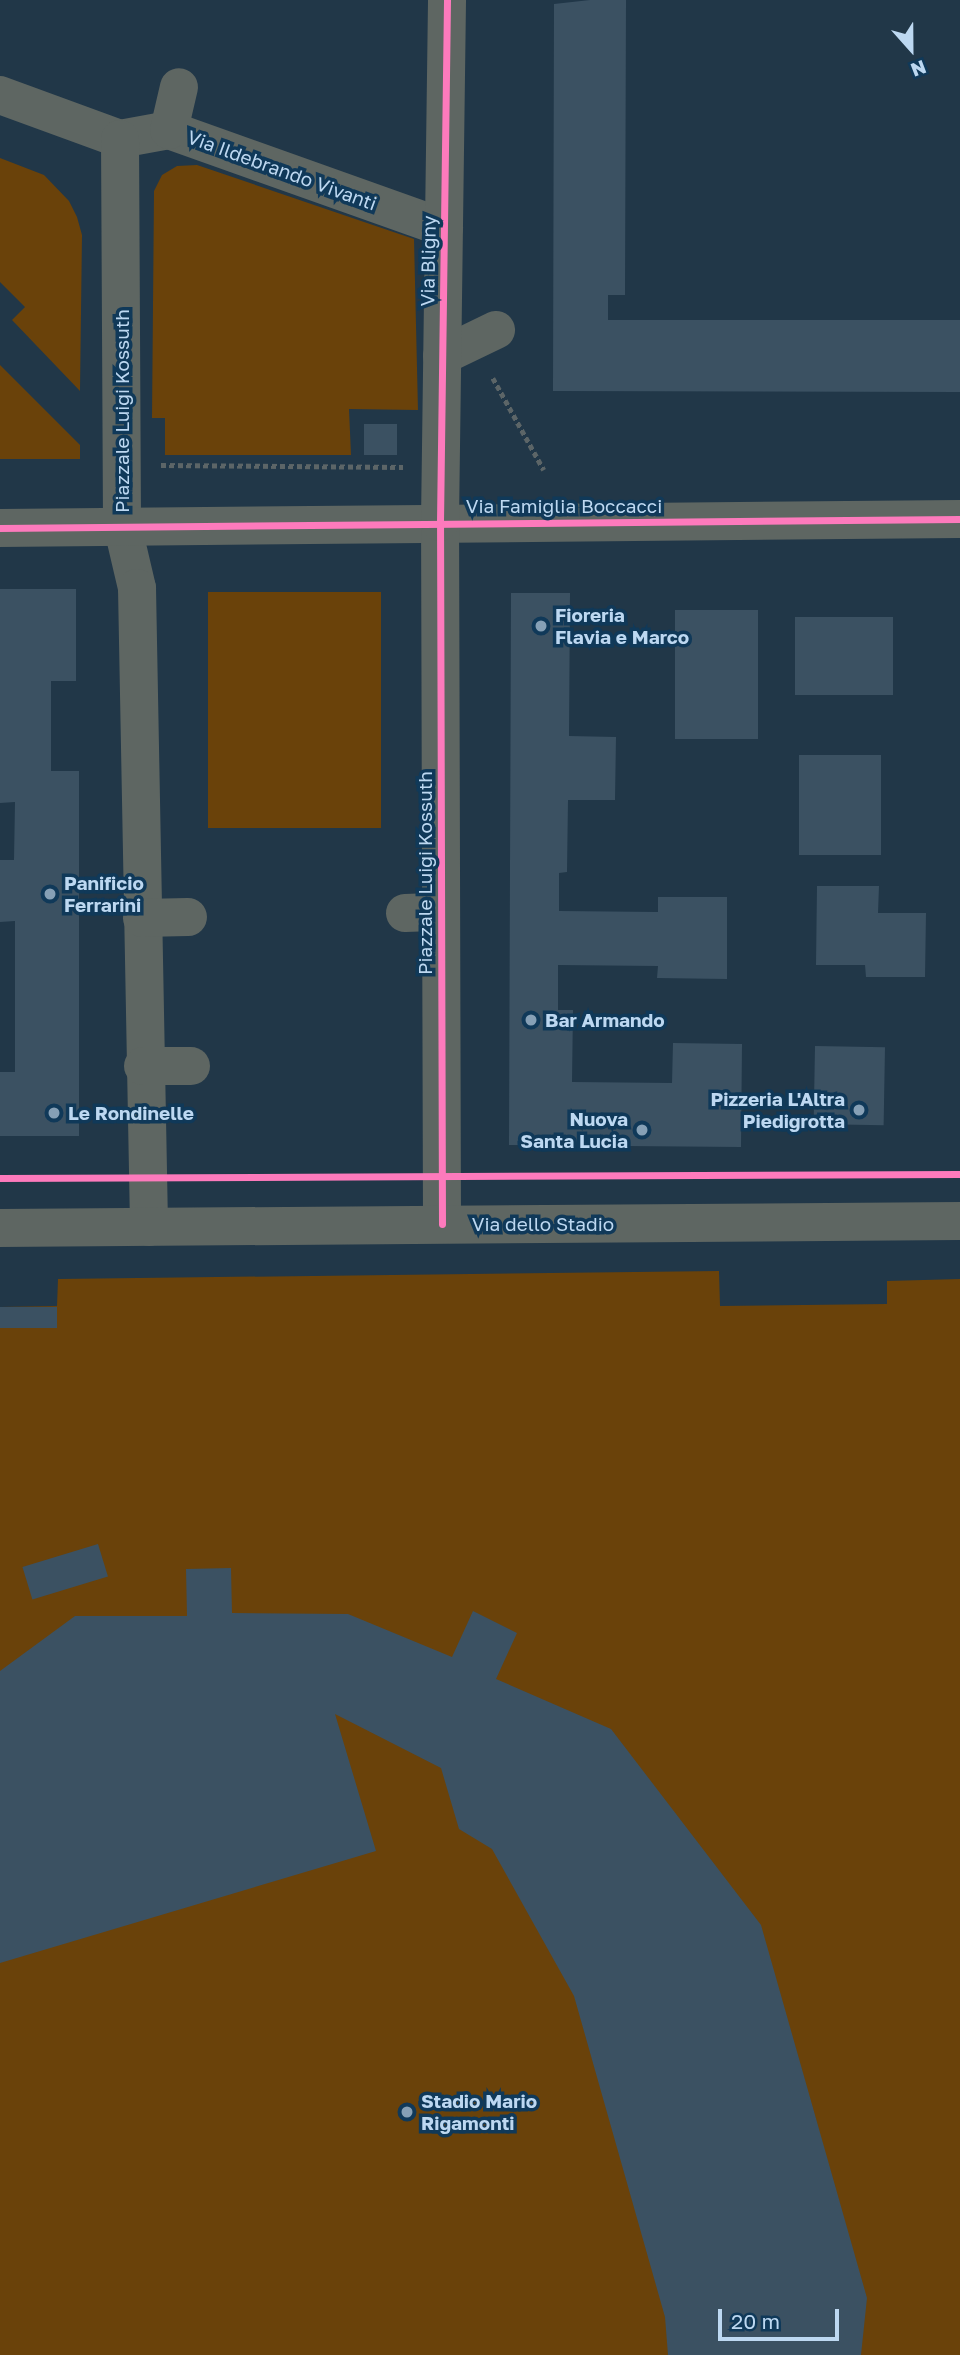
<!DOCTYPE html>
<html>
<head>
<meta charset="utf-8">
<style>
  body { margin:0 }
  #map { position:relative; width:960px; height:2355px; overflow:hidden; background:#213748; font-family:"Golos Text",sans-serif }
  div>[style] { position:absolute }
  .green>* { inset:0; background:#6a420a; transform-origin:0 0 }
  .building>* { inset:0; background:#3b5162; transform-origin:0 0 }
  .path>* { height:4.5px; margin-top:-2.25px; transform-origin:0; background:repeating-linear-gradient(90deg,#5c6567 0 5px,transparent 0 8.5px) }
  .minor>* { height:38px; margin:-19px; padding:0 19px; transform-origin:19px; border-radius:19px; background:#5e6662 }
  .cycleway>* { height:7px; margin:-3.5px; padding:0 3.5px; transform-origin:3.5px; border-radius:3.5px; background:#fd7abc }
  .dots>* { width:19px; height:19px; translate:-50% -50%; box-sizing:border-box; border:4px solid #103959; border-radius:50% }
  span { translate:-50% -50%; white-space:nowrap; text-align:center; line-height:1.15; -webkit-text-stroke:7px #103959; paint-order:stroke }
  .street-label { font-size:19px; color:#bdd8f1 }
  .poi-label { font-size:19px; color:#bdd8f1; font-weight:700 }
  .left { translate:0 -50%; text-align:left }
  .right { translate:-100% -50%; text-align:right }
  .north { position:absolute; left:876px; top:14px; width:70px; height:70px; -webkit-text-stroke:5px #103959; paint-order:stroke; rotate:159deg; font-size:19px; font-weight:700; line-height:28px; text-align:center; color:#bdd8f1 }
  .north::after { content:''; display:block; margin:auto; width:24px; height:32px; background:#bdd8f1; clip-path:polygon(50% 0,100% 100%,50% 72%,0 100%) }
  .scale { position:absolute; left:718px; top:2309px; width:121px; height:32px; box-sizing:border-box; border:4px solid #bdd8f1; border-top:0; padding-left:9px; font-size:21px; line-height:24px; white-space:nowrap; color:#bdd8f1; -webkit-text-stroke:5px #103959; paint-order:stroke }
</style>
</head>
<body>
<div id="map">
  <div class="green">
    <div style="clip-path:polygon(0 158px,44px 175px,69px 201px,77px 217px,82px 235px,80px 391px,12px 320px,25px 307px,0 282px)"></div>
    <div style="clip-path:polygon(197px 165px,414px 239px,418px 410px,349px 409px,351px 455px,165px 455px,165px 418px,152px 418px,154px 191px,162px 175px,177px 166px)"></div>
    <div style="clip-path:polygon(0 365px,80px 445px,80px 459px,0 459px)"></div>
    <div style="left:208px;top:592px;width:173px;height:236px"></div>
    <div style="clip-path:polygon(719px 1271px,720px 1306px,887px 1304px,887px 1281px,960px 1279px,960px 2355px,0 2355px,0 1307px,57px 1306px,58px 1279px)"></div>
  </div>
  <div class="building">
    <div style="clip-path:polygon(590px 0,626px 0,625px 295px,608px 295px,608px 320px,960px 320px,960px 392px,553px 391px,554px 4px)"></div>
    <div style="left:364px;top:424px;width:33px;height:31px"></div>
    <div style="clip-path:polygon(0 589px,76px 589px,76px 681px,51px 681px,51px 771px,79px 771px,79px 1136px,0 1136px,0 1072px,15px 1072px,15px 921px,0 922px,0 860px,14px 860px,15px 802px,0 803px)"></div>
    <div style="clip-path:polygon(511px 593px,570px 593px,569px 736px,616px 737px,615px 800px,568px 800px,567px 872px,559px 873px,559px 911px,658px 912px,658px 897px,727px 897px,727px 979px,657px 978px,658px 966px,558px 965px,558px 1010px,573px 1010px,572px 1082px,672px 1083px,673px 1043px,742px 1044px,741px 1147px,509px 1145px)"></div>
    <div style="left:758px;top:610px;width:129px;height:83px;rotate:90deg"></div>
    <div style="left:795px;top:617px;width:98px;height:78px"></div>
    <div style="left:881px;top:755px;width:100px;height:82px;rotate:90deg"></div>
    <div style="clip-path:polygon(817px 886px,879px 886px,878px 913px,926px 913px,925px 977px,866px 977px,865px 965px,816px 965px)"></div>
    <div style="left:815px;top:1046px;width:70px;height:78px;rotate:1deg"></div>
    <div style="left:0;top:1307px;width:57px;height:21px"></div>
    <div style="left:98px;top:1544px;width:34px;height:79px;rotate:73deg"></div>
    <div style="clip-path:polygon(231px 1568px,232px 1613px,348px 1614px,452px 1657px,473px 1611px,517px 1633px,496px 1679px,611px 1729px,761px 1925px,867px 2298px,861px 2355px,668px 2355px,665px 2317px,574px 1996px,492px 1849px,459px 1829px,441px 1768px,335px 1714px,376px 1851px,0 1963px,0 1671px,75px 1616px,187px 1616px,186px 1569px)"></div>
  </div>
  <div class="path">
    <div style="left:493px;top:378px;width:105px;rotate:61deg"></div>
    <div style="left:161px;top:465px;width:242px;rotate:0.5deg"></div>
  </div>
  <div class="minor">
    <div style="left:0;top:95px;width:128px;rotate:20.1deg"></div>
    <div style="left:120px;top:139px;width:50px;rotate:-10.4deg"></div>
    <div style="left:169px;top:130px;width:292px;rotate:19.6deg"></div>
    <div style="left:169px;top:130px;width:44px;rotate:-76.9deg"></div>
    <div style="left:120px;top:139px;width:385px;rotate:89.7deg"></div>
    <div style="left:122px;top:524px;width:66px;rotate:76.8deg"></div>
    <div style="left:137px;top:588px;width:639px;rotate:88.92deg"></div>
    <div style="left:442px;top:356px;width:60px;rotate:-25.7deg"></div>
    <div style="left:0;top:528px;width:960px;rotate:-0.54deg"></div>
    <div style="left:405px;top:913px;width:35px;rotate:-2deg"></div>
    <div style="left:142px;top:918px;width:46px;rotate:-1.2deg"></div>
    <div style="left:143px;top:1066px;width:48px"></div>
    <div style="left:442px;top:1224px;width:702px;rotate:-90.16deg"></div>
    <div style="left:440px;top:522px;width:522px;rotate:-89.23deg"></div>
    <div style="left:0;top:1228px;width:960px;rotate:-0.42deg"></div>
  </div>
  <div class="cycleway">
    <div style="left:0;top:528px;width:960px;rotate:-0.54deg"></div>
    <div style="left:0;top:1178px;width:960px;rotate:-0.24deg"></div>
    <div style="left:442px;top:1224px;width:702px;rotate:-90.16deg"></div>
    <div style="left:440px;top:522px;width:522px;rotate:-89.23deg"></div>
  </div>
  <div class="dots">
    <div style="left:541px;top:626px;background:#86a0b6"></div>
    <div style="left:50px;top:894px;background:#86a0b6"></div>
    <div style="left:531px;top:1020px;background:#86a0b6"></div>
    <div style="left:859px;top:1110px;background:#86a0b6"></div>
    <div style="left:54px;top:1113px;background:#86a0b6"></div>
    <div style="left:642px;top:1130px;background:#86a0b6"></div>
    <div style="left:407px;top:2112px;background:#86a0b6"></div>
  </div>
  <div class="street-label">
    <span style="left:282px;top:170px;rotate:20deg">Via Ildebrando Vivanti</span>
    <span style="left:428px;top:261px;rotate:-89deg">Via Bligny</span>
    <span style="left:122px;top:411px;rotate:-90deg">Piazzale Luigi Kossuth</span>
    <span style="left:564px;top:506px">Via Famiglia Boccacci</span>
    <span style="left:425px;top:873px;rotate:-90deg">Piazzale Luigi Kossuth</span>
    <span style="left:543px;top:1224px">Via dello Stadio</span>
  </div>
  <div class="poi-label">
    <span class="left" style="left:555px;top:626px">Fioreria<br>Flavia e Marco</span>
    <span class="left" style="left:64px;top:894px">Panificio<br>Ferrarini</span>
    <span class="left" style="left:545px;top:1020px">Bar Armando</span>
    <span class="right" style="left:845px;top:1110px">Pizzeria L'Altra<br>Piedigrotta</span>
    <span class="left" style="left:68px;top:1113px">Le Rondinelle</span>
    <span class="right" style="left:628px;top:1130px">Nuova<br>Santa Lucia</span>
    <span class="left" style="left:421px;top:2112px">Stadio Mario<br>Rigamonti</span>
  </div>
  <div class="north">N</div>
  <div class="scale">20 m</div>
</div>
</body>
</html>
